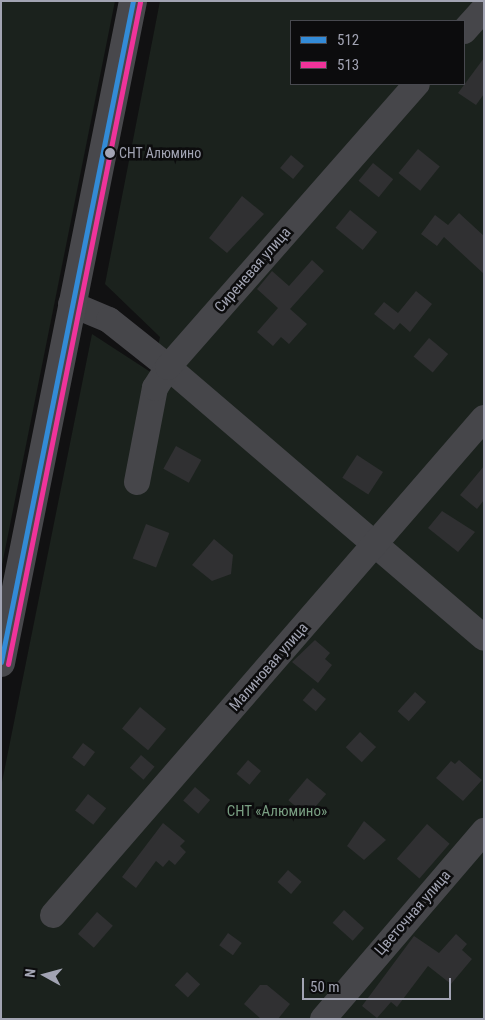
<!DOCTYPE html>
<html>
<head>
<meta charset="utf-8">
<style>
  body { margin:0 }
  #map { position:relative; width:485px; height:1020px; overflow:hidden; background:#111112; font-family:"Roboto Condensed",sans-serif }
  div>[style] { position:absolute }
  .green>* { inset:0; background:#1b221d }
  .building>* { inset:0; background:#303032; transform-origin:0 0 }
  .minor>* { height:26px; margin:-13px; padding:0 13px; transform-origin:13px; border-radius:13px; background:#46464a }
  .major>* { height:28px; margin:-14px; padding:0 14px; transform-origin:14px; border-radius:14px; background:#48484c }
  .bus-1>* { height:5px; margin:-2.5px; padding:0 2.5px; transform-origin:2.5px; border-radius:2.5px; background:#338bd7 }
  .bus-2>* { height:5px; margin:-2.5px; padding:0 2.5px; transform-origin:2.5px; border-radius:2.5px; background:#ef339a }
  .dots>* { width:14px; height:14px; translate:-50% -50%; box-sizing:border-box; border:2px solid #0c0c0d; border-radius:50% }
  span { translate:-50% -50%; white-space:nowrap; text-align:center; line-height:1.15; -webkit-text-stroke:5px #0c0c0d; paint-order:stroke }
  .bus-label { font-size:14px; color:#a2a4b3 }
  .left { translate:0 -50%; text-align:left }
  .street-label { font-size:15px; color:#a2a4b3 }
  .park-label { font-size:15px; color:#799e82 }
  .frame { position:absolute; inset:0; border:2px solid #a2a4b3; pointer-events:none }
  .legend { position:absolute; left:290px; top:20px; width:175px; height:65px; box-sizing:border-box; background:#0c0c0d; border:1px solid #48494f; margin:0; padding:6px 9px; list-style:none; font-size:15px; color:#a2a4b3 }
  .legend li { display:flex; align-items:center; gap:10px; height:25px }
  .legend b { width:25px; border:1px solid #48494f }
  .north { position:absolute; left:20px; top:950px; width:50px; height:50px; -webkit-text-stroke:4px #0c0c0d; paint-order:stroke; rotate:277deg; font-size:14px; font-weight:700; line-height:20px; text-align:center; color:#a2a4b3 }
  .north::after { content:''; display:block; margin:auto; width:18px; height:22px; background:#a2a4b3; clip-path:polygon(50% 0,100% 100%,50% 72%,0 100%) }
  .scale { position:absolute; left:302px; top:978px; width:149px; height:22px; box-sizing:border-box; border:2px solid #a2a4b3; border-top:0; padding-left:6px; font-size:15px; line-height:18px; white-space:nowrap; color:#a2a4b3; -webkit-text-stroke:4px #0c0c0d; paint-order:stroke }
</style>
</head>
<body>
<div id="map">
  <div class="green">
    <div style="clip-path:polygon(1px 1px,115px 1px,1px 570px)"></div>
    <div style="clip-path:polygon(evenodd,160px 1px,484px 1px,484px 1019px,1px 1019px,1px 787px,92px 334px,152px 373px,160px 337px,105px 284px,160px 1px,291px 21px,464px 21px,464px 84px,291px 84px,291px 21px)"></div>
  </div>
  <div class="building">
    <div style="clip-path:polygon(484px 58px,484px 94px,476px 105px,458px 93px)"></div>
    <div style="left:418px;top:149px;width:28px;height:31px;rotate:39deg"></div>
    <div style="left:291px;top:155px;width:17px;height:17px;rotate:40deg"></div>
    <div style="left:373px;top:163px;width:26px;height:23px;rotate:39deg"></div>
    <div style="clip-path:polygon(242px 196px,264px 214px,227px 253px,209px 238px)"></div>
    <div style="left:350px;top:210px;width:35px;height:23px;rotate:39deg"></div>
    <div style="clip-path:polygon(459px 213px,484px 236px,484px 274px,444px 237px,437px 246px,421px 234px,435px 215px,448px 225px)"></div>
    <div style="clip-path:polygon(312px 260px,324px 271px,290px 309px,307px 324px,289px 344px,281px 337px,273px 346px,257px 332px,278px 308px,257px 289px,272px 271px,289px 286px)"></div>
    <div style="clip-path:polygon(416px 291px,432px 304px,410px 332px,400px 323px,394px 330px,374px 314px,384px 302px,398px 313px)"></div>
    <div style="left:429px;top:338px;width:25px;height:24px;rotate:40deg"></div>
    <div style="left:176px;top:446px;width:29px;height:26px;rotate:29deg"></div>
    <div style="left:357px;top:455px;width:31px;height:27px;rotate:33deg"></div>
    <div style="clip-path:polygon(484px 466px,484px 500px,477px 509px,460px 495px)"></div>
    <div style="clip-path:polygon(442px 511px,475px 532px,458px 552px,428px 528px)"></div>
    <div style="left:146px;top:524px;width:25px;height:37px;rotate:21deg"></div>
    <div style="clip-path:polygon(214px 539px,233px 555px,231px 574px,212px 581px,192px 565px)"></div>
    <div style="clip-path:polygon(315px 640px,330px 653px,325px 659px,332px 665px,318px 683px,292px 662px)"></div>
    <div style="left:313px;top:688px;width:17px;height:16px;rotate:40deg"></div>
    <div style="left:415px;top:692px;width:15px;height:26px;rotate:42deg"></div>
    <div style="left:140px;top:707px;width:34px;height:28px;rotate:40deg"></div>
    <div style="left:360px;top:732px;width:22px;height:21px;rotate:43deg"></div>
    <div style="left:83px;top:743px;width:15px;height:18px;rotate:37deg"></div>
    <div style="left:141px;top:755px;width:18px;height:17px;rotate:41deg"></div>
    <div style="left:248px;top:760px;width:17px;height:18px;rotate:40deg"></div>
    <div style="clip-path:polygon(459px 760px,482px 780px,463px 801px,436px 778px,451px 761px,455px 764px)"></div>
    <div style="left:307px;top:778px;width:25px;height:29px;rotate:40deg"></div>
    <div style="left:195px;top:787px;width:20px;height:18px;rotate:41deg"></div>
    <div style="left:88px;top:794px;width:23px;height:21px;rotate:38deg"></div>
    <div style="clip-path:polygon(364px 821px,386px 840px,364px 860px,347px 846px)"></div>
    <div style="clip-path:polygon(163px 823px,185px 841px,180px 846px,186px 852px,175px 865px,169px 860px,163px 867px,156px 861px,136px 888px,122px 877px)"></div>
    <div style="left:427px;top:824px;width:30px;height:46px;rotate:41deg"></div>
    <div style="left:288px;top:870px;width:18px;height:16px;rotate:41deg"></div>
    <div style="left:344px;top:910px;width:27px;height:17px;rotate:42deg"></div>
    <div style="left:97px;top:912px;width:21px;height:29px;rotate:41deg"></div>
    <div style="left:228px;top:933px;width:17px;height:15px;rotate:36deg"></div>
    <div style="clip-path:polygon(456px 934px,467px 944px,462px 950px,472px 959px,451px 984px,428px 966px,397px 1007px,391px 1002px,377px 1018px,362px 1006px,414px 936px,439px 953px)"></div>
    <div style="left:187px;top:972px;width:18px;height:18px;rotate:43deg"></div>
    <div style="clip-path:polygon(260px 985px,267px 985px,290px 1004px,278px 1019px,261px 1019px,244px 1004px)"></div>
  </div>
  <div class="minor">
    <div style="left:464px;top:31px;width:30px;rotate:-48deg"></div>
    <div style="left:71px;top:304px;width:41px;rotate:22.8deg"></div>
    <div style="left:109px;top:320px;width:75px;rotate:38.5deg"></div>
    <div style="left:168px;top:367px;width:416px;rotate:40.6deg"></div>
    <div style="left:137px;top:482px;width:96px;rotate:-79.2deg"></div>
    <div style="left:155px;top:388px;width:25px;rotate:-58deg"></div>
    <div style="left:168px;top:367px;width:377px;rotate:-48.7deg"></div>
    <div style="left:53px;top:915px;width:658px;rotate:-49.07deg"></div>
    <div style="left:323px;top:1019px;width:248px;rotate:-49.4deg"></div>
  </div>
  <div class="major">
    <div style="left:1px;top:663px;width:675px;rotate:-78.72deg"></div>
  </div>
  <div class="bus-1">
    <div style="left:1px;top:662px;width:674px;rotate:-78.71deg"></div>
  </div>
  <div class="bus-2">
    <div style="left:8px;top:664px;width:675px;rotate:-78.72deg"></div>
  </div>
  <div class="dots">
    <div style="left:110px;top:153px;background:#a2a4b3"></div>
  </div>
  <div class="bus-label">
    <span class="left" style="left:119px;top:153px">СНТ Алюмино</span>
  </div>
  <div class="street-label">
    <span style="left:253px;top:270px;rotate:-49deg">Сиреневая улица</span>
    <span style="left:269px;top:667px;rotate:-49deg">Малиновая улица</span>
    <span style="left:413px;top:913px;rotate:-49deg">Цветочная улица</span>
  </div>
  <div class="park-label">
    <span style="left:277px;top:812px">СНТ «Алюмино»</span>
  </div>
  <div class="frame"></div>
  <ul class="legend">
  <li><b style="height:6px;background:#338bd7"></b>512</li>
  <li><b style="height:6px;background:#ef339a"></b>513</li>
  </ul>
  <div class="north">N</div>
  <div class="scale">50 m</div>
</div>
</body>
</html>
